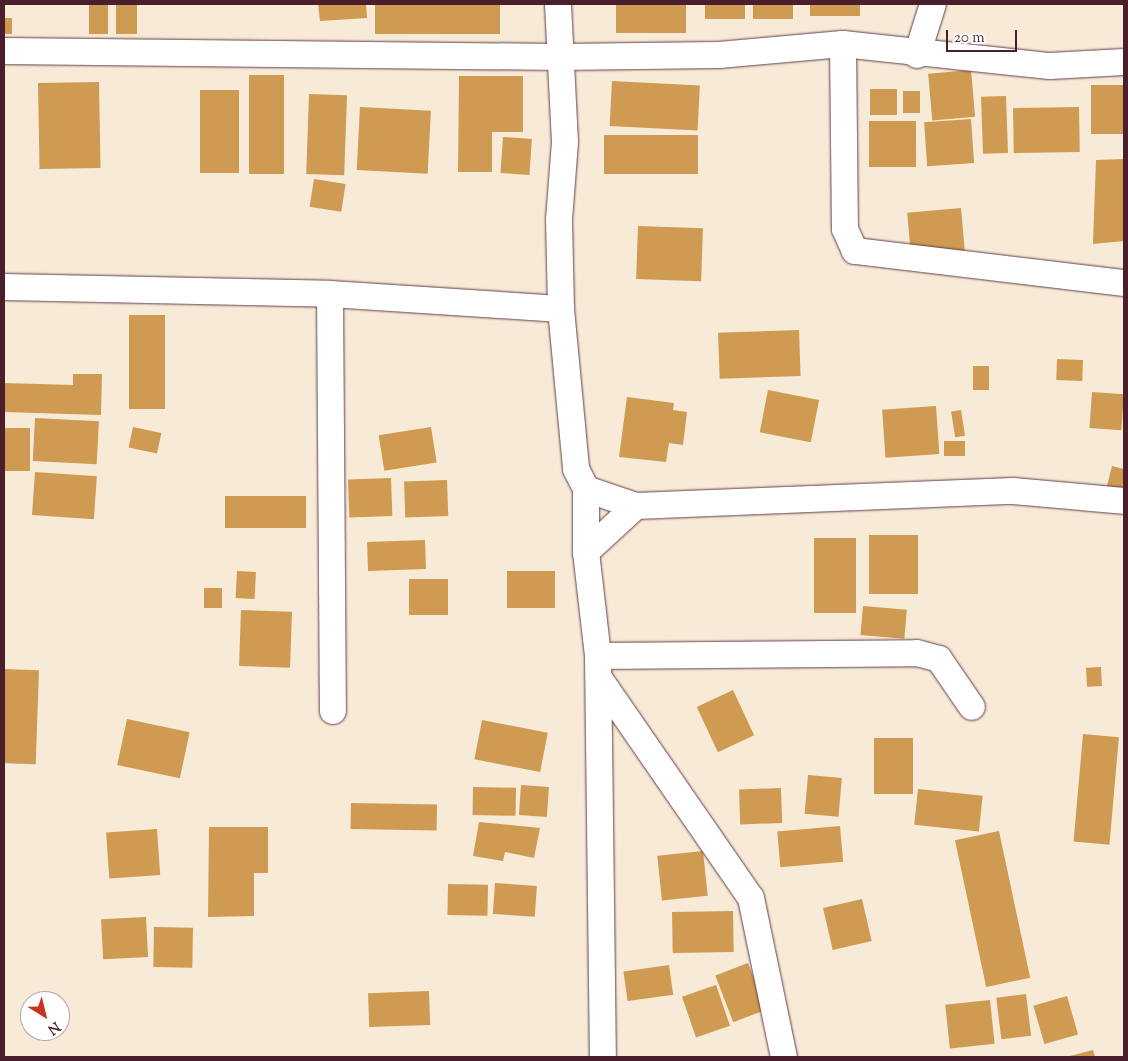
<!DOCTYPE html>
<html>
<head>
<meta charset="utf-8">
<style>
  body { margin:0 }
  #map { position:relative; width:1128px; height:1061px; overflow:hidden; background:#f7ead7; font-family:"Sorts Mill Goudy",serif }
  div>[style] { position:absolute }
  .building>* { inset:0; background:#cf9a52; transform-origin:0 0 }
  .roads { filter:drop-shadow(0 0 1px #643d45) drop-shadow(0 0 1px #643d45) }
  .minor>* { height:26px; margin:-13px; padding:0 13px; transform-origin:13px; border-radius:13px; background:#fff }
  span { translate:-50% -50%; white-space:nowrap; text-align:center; line-height:1.15; -webkit-text-stroke:4.5px #fff; paint-order:stroke }
  .frame { position:absolute; inset:0; border:5px solid #4a1f2b; pointer-events:none }
  .north { position:absolute; left:20px; top:991px; width:50px; height:50px; box-sizing:border-box; background:#fff; border:1px solid #b7a5aa; border-radius:50%; rotate:144deg; font-size:14px; font-weight:700; line-height:20px; text-align:center; color:#4a1f2b }
  .north::after { content:''; display:block; margin:auto; width:18px; height:22px; background:#c8321e; clip-path:polygon(50% 0,100% 100%,50% 72%,0 100%) }
  .scale { position:absolute; left:946px; top:30px; width:71px; height:22px; box-sizing:border-box; border:2px solid #4a1f2b; border-top:0; padding-left:6px; font-size:15px; line-height:18px; white-space:nowrap; color:#4a1f2b; -webkit-text-stroke:4px #fff; paint-order:stroke }
</style>
</head>
<body>
<div id="map">
  <div class="building">
    <div style="left:89px;top:4px;width:19px;height:30px"></div>
    <div style="left:116px;top:4px;width:21px;height:30px"></div>
    <div style="clip-path:polygon(318px 4px,366px 4px,367px 18px,320px 21px)"></div>
    <div style="left:375px;top:4px;width:125px;height:30px"></div>
    <div style="left:616px;top:4px;width:70px;height:29px"></div>
    <div style="left:705px;top:4px;width:40px;height:15px"></div>
    <div style="left:753px;top:4px;width:40px;height:15px"></div>
    <div style="left:810px;top:4px;width:50px;height:12px"></div>
    <div style="left:4px;top:18px;width:8px;height:16px"></div>
    <div style="left:971px;top:70px;width:47px;height:43px;rotate:85deg"></div>
    <div style="left:249px;top:75px;width:35px;height:99px"></div>
    <div style="clip-path:polygon(459px 76px,523px 76px,523px 132px,492px 132px,492px 172px,458px 172px)"></div>
    <div style="left:612px;top:81px;width:88px;height:45px;rotate:3deg"></div>
    <div style="left:99px;top:82px;width:86px;height:61px;rotate:89deg"></div>
    <div style="left:1124px;top:85px;width:49px;height:33px;rotate:90deg"></div>
    <div style="left:897px;top:89px;width:26px;height:27px;rotate:90deg"></div>
    <div style="left:200px;top:90px;width:39px;height:83px"></div>
    <div style="left:920px;top:91px;width:22px;height:17px;rotate:90deg"></div>
    <div style="left:309px;top:94px;width:38px;height:80px;rotate:2deg"></div>
    <div style="left:1006px;top:96px;width:57px;height:25px;rotate:88deg"></div>
    <div style="left:360px;top:107px;width:71px;height:63px;rotate:3deg"></div>
    <div style="left:1079px;top:107px;width:45px;height:66px;rotate:89deg"></div>
    <div style="left:971px;top:119px;width:44px;height:47px;rotate:86deg"></div>
    <div style="left:869px;top:121px;width:47px;height:46px"></div>
    <div style="left:604px;top:135px;width:94px;height:39px"></div>
    <div style="left:503px;top:137px;width:29px;height:36px;rotate:4deg"></div>
    <div style="clip-path:polygon(1124px 159px,1124px 241px,1093px 244px,1096px 160px)"></div>
    <div style="left:314px;top:179px;width:32px;height:28px;rotate:9deg"></div>
    <div style="left:961px;top:208px;width:44px;height:54px;rotate:85deg"></div>
    <div style="left:638px;top:226px;width:65px;height:53px;rotate:2deg"></div>
    <div style="left:129px;top:315px;width:36px;height:94px"></div>
    <div style="left:799px;top:330px;width:46px;height:81px;rotate:88deg"></div>
    <div style="left:1057px;top:359px;width:26px;height:21px;rotate:2deg"></div>
    <div style="left:973px;top:366px;width:16px;height:24px"></div>
    <div style="clip-path:polygon(73px 374px,102px 374px,101px 415px,4px 412px,4px 383px,73px 385px)"></div>
    <div style="left:768px;top:390px;width:52px;height:43px;rotate:11deg"></div>
    <div style="left:1092px;top:392px;width:32px;height:36px;rotate:4deg"></div>
    <div style="clip-path:polygon(627px 397px,674px 403px,673px 410px,687px 412px,683px 445px,669px 443px,666px 462px,619px 457px)"></div>
    <div style="left:936px;top:406px;width:48px;height:54px;rotate:86deg"></div>
    <div style="left:961px;top:410px;width:26px;height:10px;rotate:81deg"></div>
    <div style="left:35px;top:418px;width:64px;height:43px;rotate:3deg"></div>
    <div style="left:133px;top:427px;width:29px;height:21px;rotate:12deg"></div>
    <div style="left:431px;top:427px;width:36px;height:53px;rotate:81deg"></div>
    <div style="left:4px;top:428px;width:26px;height:43px"></div>
    <div style="left:965px;top:441px;width:15px;height:21px;rotate:90deg"></div>
    <div style="clip-path:polygon(1112px 466px,1124px 469px,1122px 494px,1106px 490px)"></div>
    <div style="left:35px;top:472px;width:62px;height:43px;rotate:4deg"></div>
    <div style="left:391px;top:478px;width:38px;height:43px;rotate:88deg"></div>
    <div style="left:447px;top:480px;width:36px;height:43px;rotate:88deg"></div>
    <div style="left:225px;top:496px;width:81px;height:32px"></div>
    <div style="left:918px;top:535px;width:59px;height:49px;rotate:90deg"></div>
    <div style="left:856px;top:538px;width:75px;height:42px;rotate:90deg"></div>
    <div style="left:425px;top:540px;width:29px;height:58px;rotate:88deg"></div>
    <div style="left:237px;top:571px;width:19px;height:27px;rotate:3deg"></div>
    <div style="left:507px;top:571px;width:48px;height:37px"></div>
    <div style="left:409px;top:579px;width:39px;height:36px"></div>
    <div style="left:204px;top:588px;width:18px;height:20px"></div>
    <div style="left:863px;top:606px;width:44px;height:29px;rotate:5deg"></div>
    <div style="left:241px;top:610px;width:51px;height:56px;rotate:2deg"></div>
    <div style="left:1101px;top:667px;width:19px;height:15px;rotate:87deg"></div>
    <div style="left:4px;top:669px;width:35px;height:94px;rotate:2deg"></div>
    <div style="left:733px;top:690px;width:50px;height:40px;rotate:65deg"></div>
    <div style="left:127px;top:719px;width:64px;height:47px;rotate:12deg"></div>
    <div style="left:482px;top:720px;width:67px;height:40px;rotate:11deg"></div>
    <div style="left:1083px;top:734px;width:36px;height:108px;rotate:5deg"></div>
    <div style="left:874px;top:738px;width:39px;height:56px"></div>
    <div style="left:808px;top:775px;width:34px;height:39px;rotate:5deg"></div>
    <div style="left:521px;top:785px;width:28px;height:30px;rotate:4deg"></div>
    <div style="left:473px;top:787px;width:43px;height:28px;rotate:1deg"></div>
    <div style="left:781px;top:788px;width:35px;height:42px;rotate:88deg"></div>
    <div style="left:918px;top:789px;width:65px;height:36px;rotate:6deg"></div>
    <div style="left:351px;top:803px;width:86px;height:26px;rotate:1deg"></div>
    <div style="clip-path:polygon(479px 822px,540px 828px,534px 858px,505px 852px,503px 861px,473px 856px)"></div>
    <div style="left:840px;top:826px;width:36px;height:63px;rotate:85deg"></div>
    <div style="clip-path:polygon(209px 827px,268px 827px,268px 873px,254px 873px,254px 916px,208px 917px)"></div>
    <div style="left:157px;top:829px;width:46px;height:51px;rotate:86deg"></div>
    <div style="left:999px;top:831px;width:150px;height:45px;rotate:78deg"></div>
    <div style="left:703px;top:851px;width:45px;height:46px;rotate:84deg"></div>
    <div style="left:495px;top:883px;width:42px;height:31px;rotate:4deg"></div>
    <div style="left:448px;top:884px;width:40px;height:31px;rotate:1deg"></div>
    <div style="left:862px;top:899px;width:43px;height:40px;rotate:77deg"></div>
    <div style="left:733px;top:911px;width:41px;height:61px;rotate:89deg"></div>
    <div style="left:146px;top:917px;width:40px;height:45px;rotate:87deg"></div>
    <div style="left:154px;top:927px;width:39px;height:40px;rotate:1deg"></div>
    <div style="left:748px;top:963px;width:50px;height:35px;rotate:69deg"></div>
    <div style="left:669px;top:965px;width:30px;height:46px;rotate:82deg"></div>
    <div style="left:716px;top:985px;width:43px;height:36px;rotate:71deg"></div>
    <div style="left:429px;top:991px;width:34px;height:61px;rotate:88deg"></div>
    <div style="left:1026px;top:994px;width:42px;height:30px;rotate:83deg"></div>
    <div style="left:1067px;top:996px;width:40px;height:35px;rotate:74deg"></div>
    <div style="left:990px;top:1000px;width:44px;height:45px;rotate:84deg"></div>
    <div style="clip-path:polygon(1093px 1050px,1095px 1057px,1066px 1057px)"></div>
  </div>
  <div class="roads">
    <div class="minor">
      <div style="left:558px;top:4px;width:138px;rotate:87.1deg"></div>
      <div style="left:565px;top:142px;width:78px;rotate:94.4deg"></div>
      <div style="left:559px;top:220px;width:89px;rotate:88.7deg"></div>
      <div style="left:561px;top:309px;width:161px;rotate:84.6deg"></div>
      <div style="left:576px;top:469px;width:22px;rotate:63deg"></div>
      <div style="left:586px;top:489px;width:63px;rotate:90deg"></div>
      <div style="left:586px;top:552px;width:105px;rotate:83.4deg"></div>
      <div style="left:598px;top:656px;width:401px;rotate:89.3deg"></div>
      <div style="left:843px;top:44px;width:185px;rotate:89.4deg"></div>
      <div style="left:845px;top:229px;width:24px;rotate:66deg"></div>
      <div style="left:855px;top:251px;width:271px;rotate:6.8deg"></div>
      <div style="left:4px;top:51px;width:556px;rotate:0.62deg"></div>
      <div style="left:560px;top:57px;width:159px;rotate:-0.7deg"></div>
      <div style="left:719px;top:55px;width:124px;rotate:-5.1deg"></div>
      <div style="left:843px;top:44px;width:208px;rotate:6.1deg"></div>
      <div style="left:1050px;top:66px;width:74px;rotate:-3.1deg"></div>
      <div style="left:917px;top:55px;width:53px;rotate:-72.6deg"></div>
      <div style="left:4px;top:287px;width:326px;rotate:1.2deg"></div>
      <div style="left:330px;top:294px;width:231px;rotate:3.7deg"></div>
      <div style="left:330px;top:294px;width:417px;rotate:89.6deg"></div>
      <div style="left:586px;top:489px;width:53px;rotate:18.8deg"></div>
      <div style="left:636px;top:506px;width:377px;rotate:-2.3deg"></div>
      <div style="left:1013px;top:491px;width:111px;rotate:5.1deg"></div>
      <div style="left:586px;top:552px;width:68px;rotate:-42.6deg"></div>
      <div style="left:598px;top:656px;width:319px;rotate:-0.5deg"></div>
      <div style="left:917px;top:653px;width:23px;rotate:15deg"></div>
      <div style="left:939px;top:659px;width:58px;rotate:55.5deg"></div>
      <div style="left:599px;top:678px;width:267px;rotate:55.4deg"></div>
      <div style="left:751px;top:898px;width:162px;rotate:78.3deg"></div>
    </div>
  </div>
  <div class="frame"></div>
  <div class="north">N</div>
  <div class="scale">20 m</div>
</div>
</body>
</html>
